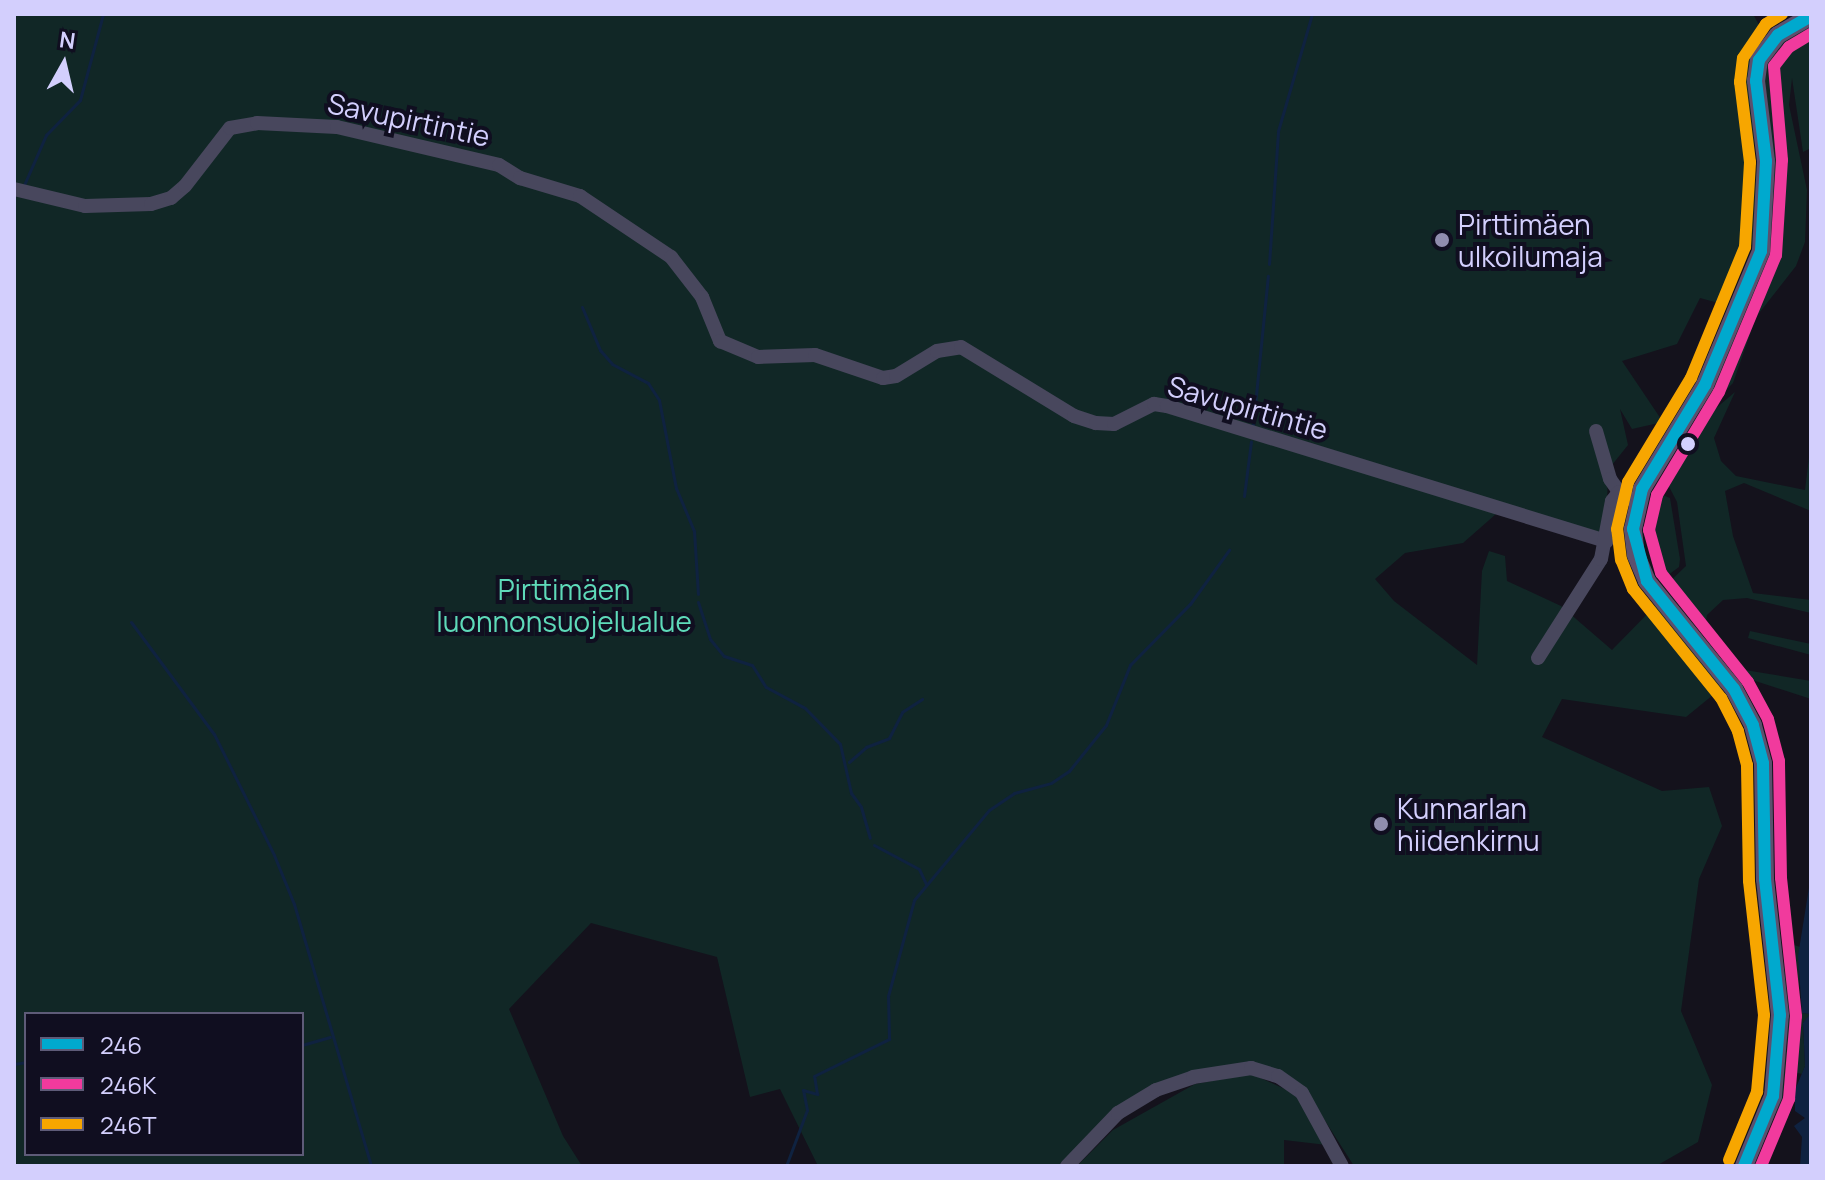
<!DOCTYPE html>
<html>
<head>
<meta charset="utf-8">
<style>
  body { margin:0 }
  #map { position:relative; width:1825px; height:1180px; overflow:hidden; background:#14121c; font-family:Manrope,sans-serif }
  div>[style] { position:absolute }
  .green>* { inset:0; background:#112726 }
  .water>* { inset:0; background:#0f2240 }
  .stream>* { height:3px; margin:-1.5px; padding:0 1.5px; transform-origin:1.5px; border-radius:1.5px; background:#0f2240 }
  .minor>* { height:14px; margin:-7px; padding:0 7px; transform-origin:7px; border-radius:7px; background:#48475d }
  .major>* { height:18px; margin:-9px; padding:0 9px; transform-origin:9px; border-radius:9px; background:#5b506e }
  .bus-1>* { height:12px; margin:-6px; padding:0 6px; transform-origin:6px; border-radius:6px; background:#00a9ce }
  .bus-2>* { height:12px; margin:-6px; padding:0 6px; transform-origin:6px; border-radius:6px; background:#f13a9d }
  .bus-3>* { height:12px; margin:-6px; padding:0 6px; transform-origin:6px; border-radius:6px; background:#f7a600 }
  .dots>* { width:22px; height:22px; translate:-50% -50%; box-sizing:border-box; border:4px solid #100e20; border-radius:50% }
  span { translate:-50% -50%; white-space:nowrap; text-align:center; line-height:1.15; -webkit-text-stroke:8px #100e20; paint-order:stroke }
  .street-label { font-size:28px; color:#d3cffd }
  .poi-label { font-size:28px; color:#d3cffd }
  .left { translate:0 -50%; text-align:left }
  .park-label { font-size:28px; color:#5edab9 }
  .frame { position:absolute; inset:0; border:16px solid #d3cffd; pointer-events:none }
  .legend { position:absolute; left:24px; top:1012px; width:280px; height:144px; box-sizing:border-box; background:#100e20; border:2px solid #5e5b78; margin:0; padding:10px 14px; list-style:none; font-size:24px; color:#d3cffd }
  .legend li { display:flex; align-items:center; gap:16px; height:40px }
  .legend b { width:40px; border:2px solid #5e5b78 }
  .north { position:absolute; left:24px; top:24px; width:80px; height:80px; -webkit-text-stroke:6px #100e20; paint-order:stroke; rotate:8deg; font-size:22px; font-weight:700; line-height:32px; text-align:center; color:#d3cffd }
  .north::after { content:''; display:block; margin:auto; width:28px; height:36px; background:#d3cffd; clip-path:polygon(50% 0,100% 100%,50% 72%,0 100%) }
</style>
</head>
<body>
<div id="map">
  <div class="green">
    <div style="clip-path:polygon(evenodd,14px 14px,1753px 14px,1764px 34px,1752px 69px,1757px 233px,1726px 305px,1700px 298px,1677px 344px,1622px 361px,1663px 422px,1632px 429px,1620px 409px,1628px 445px,1608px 470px,1606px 546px,1496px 514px,1463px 543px,1405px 553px,1375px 579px,1394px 601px,1477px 665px,1482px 571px,1489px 551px,1505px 556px,1507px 581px,1561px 606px,1612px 650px,1657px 604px,1724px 686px,1686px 717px,1562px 699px,1542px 737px,1662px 791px,1709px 787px,1722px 826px,1699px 879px,1681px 1011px,1712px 1085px,1698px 1142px,1656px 1166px,1354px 1166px,1306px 1091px,1255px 1065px,1122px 1104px,1058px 1166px,818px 1166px,780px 1089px,750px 1097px,717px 957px,591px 923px,509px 1009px,563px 1136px,582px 1166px,14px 1166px,14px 14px,26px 1014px,302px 1014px,302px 1154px,26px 1154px,26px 1014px)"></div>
    <div style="clip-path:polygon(1811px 20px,1811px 148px,1803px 152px,1792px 78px,1789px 105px,1807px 190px,1805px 242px,1796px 266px,1756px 317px,1733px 383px,1706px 410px,1699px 407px,1762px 260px,1760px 87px,1771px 48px)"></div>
    <div style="clip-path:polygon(1735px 392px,1714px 438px,1721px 461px,1736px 476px,1805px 490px,1811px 441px,1811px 511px,1744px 483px,1725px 491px,1733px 536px,1753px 593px,1811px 600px,1811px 613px,1747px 598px,1723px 600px,1707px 615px,1705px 627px,1665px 586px,1686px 566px,1677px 502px,1663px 475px,1708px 415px)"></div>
    <div style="clip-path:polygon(1653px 491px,1670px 498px,1680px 559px,1679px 567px,1660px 581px,1643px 531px)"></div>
    <div style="clip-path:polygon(1750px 631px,1811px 644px,1811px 655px,1748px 638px)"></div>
    <div style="clip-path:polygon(1739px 669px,1811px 681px,1811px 699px,1743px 677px)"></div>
    <div style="clip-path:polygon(1783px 925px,1793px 932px,1791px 944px,1800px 947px,1799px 997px,1802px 1013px,1811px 1014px,1803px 1023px,1805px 1066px,1802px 1074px,1789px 1071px,1783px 1119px,1774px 1124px,1787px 1046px)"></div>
    <div style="clip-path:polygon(1252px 1074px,1298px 1095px,1327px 1145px,1284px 1140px,1284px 1166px,1077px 1166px,1113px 1130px,1195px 1084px)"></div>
  </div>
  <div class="water">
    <div style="clip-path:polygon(1811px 875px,1811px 1166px,1800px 1166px,1802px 1137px,1794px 1126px,1805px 1118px,1795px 1111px,1795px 1090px,1805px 1066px,1803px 1023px,1810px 1014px,1802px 1013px,1798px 956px)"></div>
  </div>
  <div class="stream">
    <div style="left:24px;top:185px;width:55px;rotate:-66.3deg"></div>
    <div style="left:46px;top:135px;width:49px;rotate:-45.8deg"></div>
    <div style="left:80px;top:100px;width:89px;rotate:-75deg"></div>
    <div style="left:1269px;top:264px;width:133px;rotate:-86.1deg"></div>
    <div style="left:1278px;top:131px;width:122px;rotate:-73.8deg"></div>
    <div style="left:582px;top:307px;width:47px;rotate:67.3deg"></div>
    <div style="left:600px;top:350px;width:18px;rotate:49deg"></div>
    <div style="left:612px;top:364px;width:41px;rotate:27.8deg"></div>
    <div style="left:648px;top:383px;width:20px;rotate:57deg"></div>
    <div style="left:659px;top:400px;width:90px;rotate:79.1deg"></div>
    <div style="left:676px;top:488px;width:47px;rotate:67.3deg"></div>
    <div style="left:694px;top:531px;width:63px;rotate:86.4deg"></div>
    <div style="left:1253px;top:425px;width:150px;rotate:-84.3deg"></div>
    <div style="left:1244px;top:496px;width:55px;rotate:-82.7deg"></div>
    <div style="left:698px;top:602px;width:39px;rotate:72deg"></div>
    <div style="left:710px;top:639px;width:22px;rotate:51deg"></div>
    <div style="left:724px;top:656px;width:29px;rotate:18deg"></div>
    <div style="left:752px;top:665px;width:26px;rotate:58deg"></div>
    <div style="left:766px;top:687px;width:44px;rotate:28.3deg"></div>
    <div style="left:805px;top:708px;width:50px;rotate:45.8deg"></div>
    <div style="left:840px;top:744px;width:50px;rotate:77.3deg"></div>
    <div style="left:851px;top:793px;width:17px;rotate:54deg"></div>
    <div style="left:861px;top:807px;width:32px;rotate:74deg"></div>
    <div style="left:131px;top:622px;width:139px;rotate:53.5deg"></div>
    <div style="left:214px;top:734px;width:135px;rotate:63.6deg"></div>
    <div style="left:274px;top:855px;width:53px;rotate:67.8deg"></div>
    <div style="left:294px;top:904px;width:273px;rotate:73.6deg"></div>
    <div style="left:849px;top:762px;width:23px;rotate:-41deg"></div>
    <div style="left:866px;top:747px;width:25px;rotate:-21deg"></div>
    <div style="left:889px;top:738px;width:29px;rotate:-63deg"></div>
    <div style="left:902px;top:712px;width:24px;rotate:-33deg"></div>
    <div style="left:874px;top:845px;width:51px;rotate:28.1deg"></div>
    <div style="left:919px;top:869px;width:17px;rotate:65deg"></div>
    <div style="left:302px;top:1045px;width:29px;rotate:-16deg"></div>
    <div style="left:14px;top:1064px;width:12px;rotate:-9deg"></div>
    <div style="left:786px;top:1166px;width:60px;rotate:-69.4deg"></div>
    <div style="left:807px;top:1110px;width:20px;rotate:-101deg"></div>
    <div style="left:803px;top:1090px;width:15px;rotate:16deg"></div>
    <div style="left:817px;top:1094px;width:18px;rotate:-99deg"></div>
    <div style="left:814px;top:1076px;width:84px;rotate:-26.3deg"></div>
    <div style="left:889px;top:1039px;width:43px;rotate:-91.3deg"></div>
    <div style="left:888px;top:996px;width:99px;rotate:-74.8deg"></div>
    <div style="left:914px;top:900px;width:117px;rotate:-50.2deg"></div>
    <div style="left:989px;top:810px;width:30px;rotate:-34deg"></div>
    <div style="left:1014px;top:793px;width:38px;rotate:-15deg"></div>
    <div style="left:1051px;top:783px;width:22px;rotate:-34deg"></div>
    <div style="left:1069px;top:771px;width:59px;rotate:-51.2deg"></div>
    <div style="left:1106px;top:725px;width:65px;rotate:-68.2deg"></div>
    <div style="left:1130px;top:665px;width:86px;rotate:-45.5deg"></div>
    <div style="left:1190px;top:604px;width:67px;rotate:-54.2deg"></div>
  </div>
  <div class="minor">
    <div style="left:14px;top:189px;width:73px;rotate:13.5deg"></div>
    <div style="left:85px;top:206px;width:66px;rotate:-1.7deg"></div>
    <div style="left:151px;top:204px;width:21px;rotate:-17deg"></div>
    <div style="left:171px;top:198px;width:18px;rotate:-41deg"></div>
    <div style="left:185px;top:186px;width:73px;rotate:-52.2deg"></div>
    <div style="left:230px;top:128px;width:27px;rotate:-10deg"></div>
    <div style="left:257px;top:123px;width:80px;rotate:2.9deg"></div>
    <div style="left:337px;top:127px;width:166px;rotate:13.2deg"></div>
    <div style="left:499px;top:165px;width:25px;rotate:32deg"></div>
    <div style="left:520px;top:178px;width:63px;rotate:16.7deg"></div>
    <div style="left:580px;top:196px;width:110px;rotate:33.8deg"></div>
    <div style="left:671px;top:257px;width:51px;rotate:52.2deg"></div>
    <div style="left:702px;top:297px;width:48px;rotate:67.8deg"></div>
    <div style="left:720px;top:341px;width:41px;rotate:22.8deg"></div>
    <div style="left:758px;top:357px;width:57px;rotate:-2deg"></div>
    <div style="left:815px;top:355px;width:72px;rotate:18.7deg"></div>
    <div style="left:883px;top:378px;width:13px;rotate:-9deg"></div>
    <div style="left:896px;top:376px;width:48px;rotate:-31.4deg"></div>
    <div style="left:937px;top:351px;width:24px;rotate:-9deg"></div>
    <div style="left:961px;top:347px;width:132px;rotate:31.4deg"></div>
    <div style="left:1074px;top:416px;width:23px;rotate:18deg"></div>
    <div style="left:1096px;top:423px;width:18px;rotate:3deg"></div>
    <div style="left:1114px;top:424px;width:45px;rotate:-26.6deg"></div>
    <div style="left:1154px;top:404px;width:13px;rotate:9deg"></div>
    <div style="left:1167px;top:406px;width:460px;rotate:17.1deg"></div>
    <div style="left:1596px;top:431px;width:50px;rotate:73.7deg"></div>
    <div style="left:1610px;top:479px;width:16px;rotate:55deg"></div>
    <div style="left:1619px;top:492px;width:21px;rotate:31deg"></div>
    <div style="left:1538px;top:658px;width:117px;rotate:-57.5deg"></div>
    <div style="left:1601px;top:559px;width:59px;rotate:-79.3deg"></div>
    <div style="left:1612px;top:501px;width:11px;rotate:-52deg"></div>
    <div style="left:1067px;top:1166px;width:74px;rotate:-46.1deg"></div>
    <div style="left:1118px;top:1113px;width:44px;rotate:-31.2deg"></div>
    <div style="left:1156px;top:1090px;width:39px;rotate:-19deg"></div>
    <div style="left:1193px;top:1077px;width:59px;rotate:-8.8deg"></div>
    <div style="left:1251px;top:1068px;width:28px;rotate:17deg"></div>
    <div style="left:1278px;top:1076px;width:29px;rotate:35deg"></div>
    <div style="left:1302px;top:1093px;width:83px;rotate:61.3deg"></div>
  </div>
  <div class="major">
    <div style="left:1744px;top:1166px;width:76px;rotate:-67.5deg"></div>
    <div style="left:1773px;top:1096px;width:81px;rotate:-85.1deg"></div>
    <div style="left:1780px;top:1015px;width:137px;rotate:-96.3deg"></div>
    <div style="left:1765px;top:879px;width:116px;rotate:-91deg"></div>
    <div style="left:1763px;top:763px;width:39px;rotate:-105deg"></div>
    <div style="left:1753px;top:725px;width:41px;rotate:-117.8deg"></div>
    <div style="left:1734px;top:689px;width:139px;rotate:-128.9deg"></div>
    <div style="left:1647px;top:581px;width:28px;rotate:-113deg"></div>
    <div style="left:1636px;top:555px;width:26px;rotate:-97deg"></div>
    <div style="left:1633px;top:529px;width:41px;rotate:-77.3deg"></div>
    <div style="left:1642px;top:489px;width:122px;rotate:-58.8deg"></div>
    <div style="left:1705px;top:385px;width:145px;rotate:-67.3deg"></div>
    <div style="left:1761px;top:251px;width:90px;rotate:-86.8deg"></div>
    <div style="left:1766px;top:161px;width:81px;rotate:-97.1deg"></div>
    <div style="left:1756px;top:81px;width:21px;rotate:-82deg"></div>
    <div style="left:1759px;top:60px;width:31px;rotate:-53deg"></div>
    <div style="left:1778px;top:35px;width:38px;rotate:-30deg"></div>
  </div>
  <div class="bus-1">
    <div style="left:1744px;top:1166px;width:76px;rotate:-67.5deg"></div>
    <div style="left:1773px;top:1096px;width:81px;rotate:-85.1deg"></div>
    <div style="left:1780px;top:1015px;width:137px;rotate:-96.3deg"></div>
    <div style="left:1765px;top:879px;width:116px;rotate:-91deg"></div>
    <div style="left:1763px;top:763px;width:39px;rotate:-105deg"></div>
    <div style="left:1753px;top:725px;width:41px;rotate:-117.8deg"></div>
    <div style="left:1734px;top:689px;width:139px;rotate:-128.9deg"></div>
    <div style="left:1647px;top:581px;width:54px;rotate:-105.1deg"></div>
    <div style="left:1633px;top:529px;width:41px;rotate:-77.3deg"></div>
    <div style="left:1642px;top:489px;width:122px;rotate:-58.8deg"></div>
    <div style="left:1705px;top:385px;width:145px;rotate:-67.3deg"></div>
    <div style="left:1761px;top:251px;width:90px;rotate:-86.8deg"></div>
    <div style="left:1766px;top:161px;width:81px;rotate:-97.1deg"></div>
    <div style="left:1756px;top:81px;width:21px;rotate:-82deg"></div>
    <div style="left:1759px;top:60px;width:31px;rotate:-53deg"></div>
    <div style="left:1778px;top:35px;width:38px;rotate:-30deg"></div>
  </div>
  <div class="bus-2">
    <div style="left:1761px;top:1166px;width:73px;rotate:-67.3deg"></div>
    <div style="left:1789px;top:1099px;width:83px;rotate:-85.2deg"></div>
    <div style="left:1796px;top:1016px;width:139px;rotate:-96.2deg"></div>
    <div style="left:1781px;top:878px;width:117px;rotate:-91deg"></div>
    <div style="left:1779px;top:761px;width:43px;rotate:-104.7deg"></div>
    <div style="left:1768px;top:719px;width:42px;rotate:-118.4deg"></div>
    <div style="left:1748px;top:682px;width:139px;rotate:-128.6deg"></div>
    <div style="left:1661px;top:573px;width:45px;rotate:-105.6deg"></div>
    <div style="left:1649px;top:530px;width:36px;rotate:-77deg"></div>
    <div style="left:1657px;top:495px;width:120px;rotate:-59deg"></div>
    <div style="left:1719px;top:392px;width:148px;rotate:-67.4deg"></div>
    <div style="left:1776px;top:255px;width:95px;rotate:-86.4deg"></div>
    <div style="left:1782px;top:160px;width:94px;rotate:-94.9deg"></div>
    <div style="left:1774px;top:66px;width:24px;rotate:-52deg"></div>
    <div style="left:1789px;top:47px;width:26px;rotate:-31deg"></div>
  </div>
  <div class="bus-3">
    <div style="left:1729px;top:1160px;width:74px;rotate:-67.6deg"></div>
    <div style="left:1757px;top:1092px;width:77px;rotate:-84.8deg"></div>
    <div style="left:1764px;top:1015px;width:135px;rotate:-96.4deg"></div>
    <div style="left:1749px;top:881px;width:116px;rotate:-91deg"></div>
    <div style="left:1747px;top:765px;width:35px;rotate:-105deg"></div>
    <div style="left:1738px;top:731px;width:37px;rotate:-117deg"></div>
    <div style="left:1721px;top:698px;width:140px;rotate:-128.9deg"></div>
    <div style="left:1633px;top:589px;width:31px;rotate:-112deg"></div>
    <div style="left:1621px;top:560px;width:31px;rotate:-97deg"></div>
    <div style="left:1617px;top:529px;width:48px;rotate:-76.8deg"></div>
    <div style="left:1628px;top:482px;width:122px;rotate:-58.8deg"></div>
    <div style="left:1691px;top:378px;width:142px;rotate:-67.6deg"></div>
    <div style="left:1745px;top:247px;width:85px;rotate:-86.6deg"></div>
    <div style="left:1750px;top:162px;width:81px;rotate:-97.1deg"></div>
    <div style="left:1740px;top:82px;width:24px;rotate:-83deg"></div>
    <div style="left:1743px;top:58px;width:41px;rotate:-55.9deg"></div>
    <div style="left:1766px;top:24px;width:19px;rotate:-32deg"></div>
  </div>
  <div class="dots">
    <div style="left:1442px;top:240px;background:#908dae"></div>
    <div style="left:1688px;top:444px;background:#d3cffd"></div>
    <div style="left:1381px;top:824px;background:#908dae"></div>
  </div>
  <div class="street-label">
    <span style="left:409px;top:119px;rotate:12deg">Savupirtintie</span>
    <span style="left:1248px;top:407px;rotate:16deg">Savupirtintie</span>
  </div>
  <div class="poi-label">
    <span class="left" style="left:1458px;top:240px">Pirttimäen<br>ulkoilumaja</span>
    <span class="left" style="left:1397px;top:824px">Kunnarlan<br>hiidenkirnu</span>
  </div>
  <div class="park-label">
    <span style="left:564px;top:605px">Pirttimäen<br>luonnonsuojelualue</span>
  </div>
  <div class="frame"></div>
  <ul class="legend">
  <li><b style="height:10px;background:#00a9ce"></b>246</li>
  <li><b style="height:10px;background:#f13a9d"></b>246K</li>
  <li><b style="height:10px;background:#f7a600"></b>246T</li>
  </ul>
  <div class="north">N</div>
</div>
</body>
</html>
